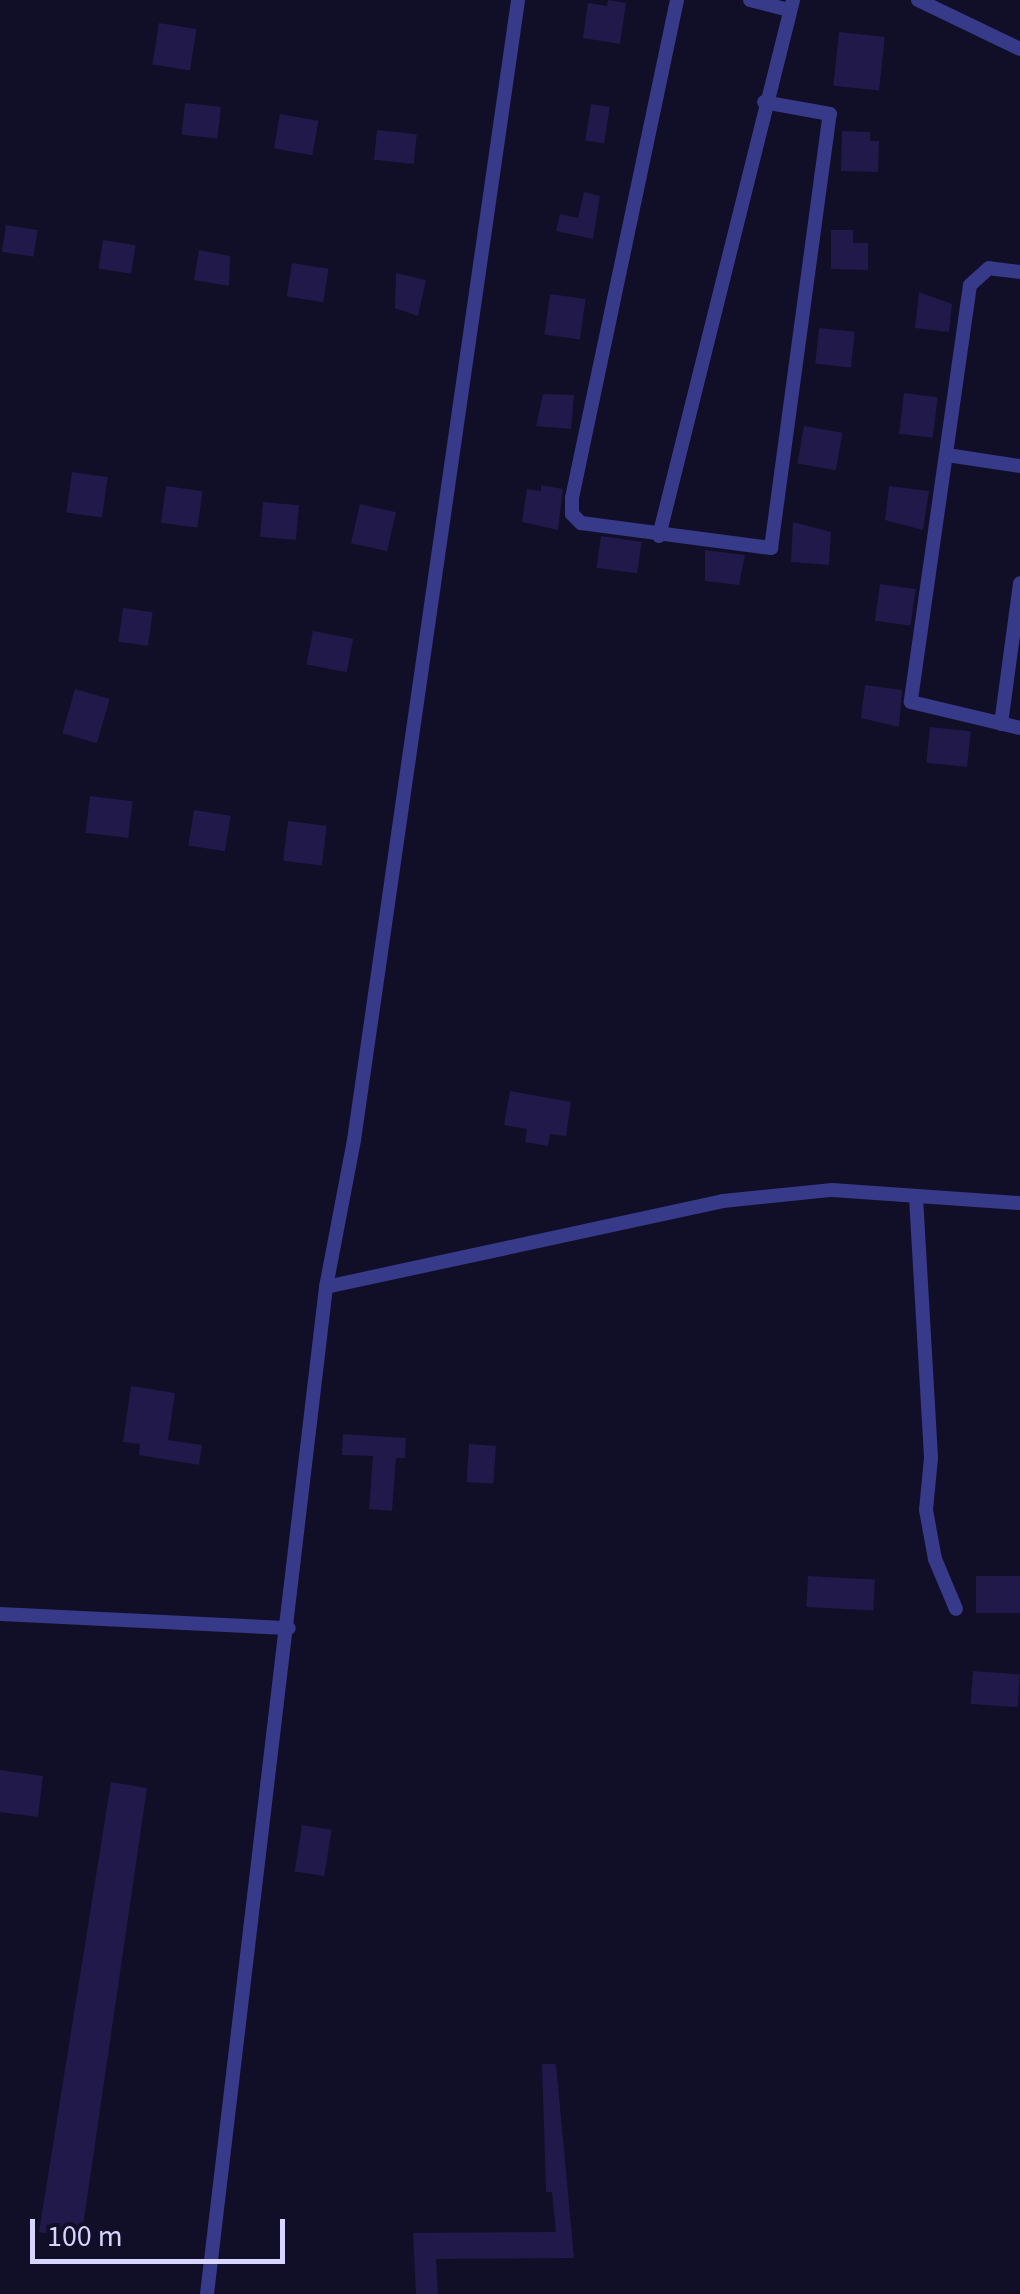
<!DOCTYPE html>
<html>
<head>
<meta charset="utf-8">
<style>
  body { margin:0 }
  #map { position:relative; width:1020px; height:2294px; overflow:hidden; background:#110e27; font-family:"Source Sans 3",sans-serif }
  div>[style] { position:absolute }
  .building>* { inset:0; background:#201949; transform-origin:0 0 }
  .minor>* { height:14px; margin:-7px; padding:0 7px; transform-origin:7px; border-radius:7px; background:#373989 }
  span { translate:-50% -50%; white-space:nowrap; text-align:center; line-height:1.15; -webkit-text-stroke:10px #110e27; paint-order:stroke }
  .scale { position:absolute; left:30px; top:2219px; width:255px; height:45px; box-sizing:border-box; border:5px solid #d7d5ff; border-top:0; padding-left:12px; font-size:30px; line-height:35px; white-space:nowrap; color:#d7d5ff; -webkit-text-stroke:8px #110e27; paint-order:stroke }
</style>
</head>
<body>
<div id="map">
  <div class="building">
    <div style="clip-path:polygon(608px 0,626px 3px,620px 44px,583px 38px,588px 3px,607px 6px)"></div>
    <div style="left:159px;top:23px;width:38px;height:42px;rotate:9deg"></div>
    <div style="left:839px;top:32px;width:46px;height:54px;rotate:6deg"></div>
    <div style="left:185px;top:103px;width:36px;height:32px;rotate:6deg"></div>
    <div style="left:591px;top:104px;width:19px;height:37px;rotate:9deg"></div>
    <div style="left:280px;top:114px;width:39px;height:35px;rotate:10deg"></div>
    <div style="left:377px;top:130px;width:40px;height:30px;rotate:6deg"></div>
    <div style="clip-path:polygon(842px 131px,870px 132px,870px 141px,879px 141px,878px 172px,841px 171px)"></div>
    <div style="clip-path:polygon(584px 192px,600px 196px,593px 239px,556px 231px,560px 214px,578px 218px)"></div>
    <div style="left:6px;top:225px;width:32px;height:27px;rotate:9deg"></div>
    <div style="clip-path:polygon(831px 230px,853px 230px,853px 243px,868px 243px,868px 270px,831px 269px)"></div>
    <div style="left:103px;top:240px;width:33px;height:29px;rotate:9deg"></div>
    <div style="clip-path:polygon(199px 250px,230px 256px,229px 286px,194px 280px)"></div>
    <div style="left:292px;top:263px;width:37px;height:34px;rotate:9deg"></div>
    <div style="clip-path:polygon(396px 273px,426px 280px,418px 316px,395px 308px)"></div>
    <div style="clip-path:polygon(919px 292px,952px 304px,949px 332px,915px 328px)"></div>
    <div style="left:550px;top:294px;width:36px;height:41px;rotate:8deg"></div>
    <div style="left:819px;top:328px;width:36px;height:36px;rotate:6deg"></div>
    <div style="left:904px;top:393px;width:34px;height:41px;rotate:7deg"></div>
    <div style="clip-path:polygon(543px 394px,574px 395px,571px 429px,536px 426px)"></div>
    <div style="left:804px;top:426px;width:39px;height:38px;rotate:10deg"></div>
    <div style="left:72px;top:472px;width:36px;height:41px;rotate:8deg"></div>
    <div style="clip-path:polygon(541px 485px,563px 489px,558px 530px,522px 522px,527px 489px,541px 491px)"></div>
    <div style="left:166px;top:486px;width:37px;height:37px;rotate:8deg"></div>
    <div style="clip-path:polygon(889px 486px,929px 491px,923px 530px,885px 520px)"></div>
    <div style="left:263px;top:502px;width:36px;height:35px;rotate:5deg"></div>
    <div style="left:360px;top:504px;width:37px;height:40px;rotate:13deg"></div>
    <div style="clip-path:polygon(793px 522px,831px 532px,829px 565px,791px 562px)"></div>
    <div style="left:601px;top:536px;width:41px;height:32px;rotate:8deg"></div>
    <div style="clip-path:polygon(705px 550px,745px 555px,739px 585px,705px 581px)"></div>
    <div style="left:880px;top:584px;width:36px;height:37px;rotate:8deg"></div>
    <div style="left:123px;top:608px;width:30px;height:34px;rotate:8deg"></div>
    <div style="left:313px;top:631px;width:41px;height:34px;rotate:11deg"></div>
    <div style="clip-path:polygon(865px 685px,902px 690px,899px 727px,861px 718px)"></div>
    <div style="left:75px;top:689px;width:36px;height:46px;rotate:16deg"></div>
    <div style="left:930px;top:727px;width:41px;height:36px;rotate:6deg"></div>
    <div style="left:90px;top:796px;width:43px;height:37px;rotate:7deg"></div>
    <div style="left:194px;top:810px;width:37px;height:36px;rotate:9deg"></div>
    <div style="left:288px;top:821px;width:39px;height:40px;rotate:7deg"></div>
    <div style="clip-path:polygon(510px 1091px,571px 1102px,566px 1136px,550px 1134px,548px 1146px,525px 1142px,527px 1129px,504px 1125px)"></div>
    <div style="clip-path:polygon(131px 1386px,175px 1393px,168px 1440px,202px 1445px,199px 1465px,139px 1455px,140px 1444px,123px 1442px)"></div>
    <div style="clip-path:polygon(343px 1434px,406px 1438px,405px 1458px,396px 1458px,392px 1511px,369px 1509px,373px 1456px,342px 1455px)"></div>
    <div style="left:469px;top:1444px;width:27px;height:38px;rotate:4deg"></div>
    <div style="left:808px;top:1576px;width:67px;height:31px;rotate:3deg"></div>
    <div style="left:1020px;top:1576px;width:37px;height:44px;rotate:90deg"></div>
    <div style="left:973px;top:1671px;width:47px;height:33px;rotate:4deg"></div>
    <div style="clip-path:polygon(0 1770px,43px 1776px,38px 1817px,0 1812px)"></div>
    <div style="clip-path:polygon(111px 1782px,147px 1788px,81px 2240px,39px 2232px)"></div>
    <div style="left:302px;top:1825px;width:30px;height:47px;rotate:9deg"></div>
    <div style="clip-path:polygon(542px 2064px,556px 2064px,574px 2258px,436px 2259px,438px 2294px,416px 2294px,413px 2233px,556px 2232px,552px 2192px,546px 2192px)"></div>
  </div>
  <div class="minor">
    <div style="left:677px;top:0;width:509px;rotate:101.91deg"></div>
    <div style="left:572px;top:498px;width:16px;rotate:90deg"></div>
    <div style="left:572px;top:514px;width:13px;rotate:45deg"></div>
    <div style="left:581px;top:523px;width:192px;rotate:7.5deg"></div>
    <div style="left:771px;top:548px;width:438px;rotate:-82.3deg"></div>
    <div style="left:830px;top:114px;width:67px;rotate:-169.7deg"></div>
    <div style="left:750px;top:0;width:40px;rotate:14.4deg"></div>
    <div style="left:918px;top:0;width:113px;rotate:25.7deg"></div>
    <div style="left:1020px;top:272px;width:31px;rotate:-173deg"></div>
    <div style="left:989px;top:268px;width:25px;rotate:138deg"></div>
    <div style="left:970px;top:285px;width:421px;rotate:98.1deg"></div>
    <div style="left:911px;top:702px;width:112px;rotate:13.4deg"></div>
    <div style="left:947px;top:455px;width:74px;rotate:8.6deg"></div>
    <div style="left:659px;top:536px;width:552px;rotate:-75.96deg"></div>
    <div style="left:1001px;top:724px;width:142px;rotate:-82.3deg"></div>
    <div style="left:916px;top:1197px;width:261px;rotate:86.7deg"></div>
    <div style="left:931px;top:1458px;width:52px;rotate:95.5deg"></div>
    <div style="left:926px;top:1510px;width:50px;rotate:79.6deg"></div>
    <div style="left:935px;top:1559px;width:54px;rotate:67.2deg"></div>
    <div style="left:326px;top:1287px;width:406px;rotate:-12.2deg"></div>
    <div style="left:723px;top:1201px;width:110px;rotate:-5.8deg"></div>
    <div style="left:832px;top:1190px;width:188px;rotate:4deg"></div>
    <div style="left:0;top:1614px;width:289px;rotate:2.8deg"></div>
    <div style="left:207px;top:2294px;width:1014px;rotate:-83.26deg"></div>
    <div style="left:326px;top:1287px;width:150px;rotate:-79.2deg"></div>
    <div style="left:354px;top:1140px;width:1152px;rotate:-81.81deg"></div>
  </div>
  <div class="scale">100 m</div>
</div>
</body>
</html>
